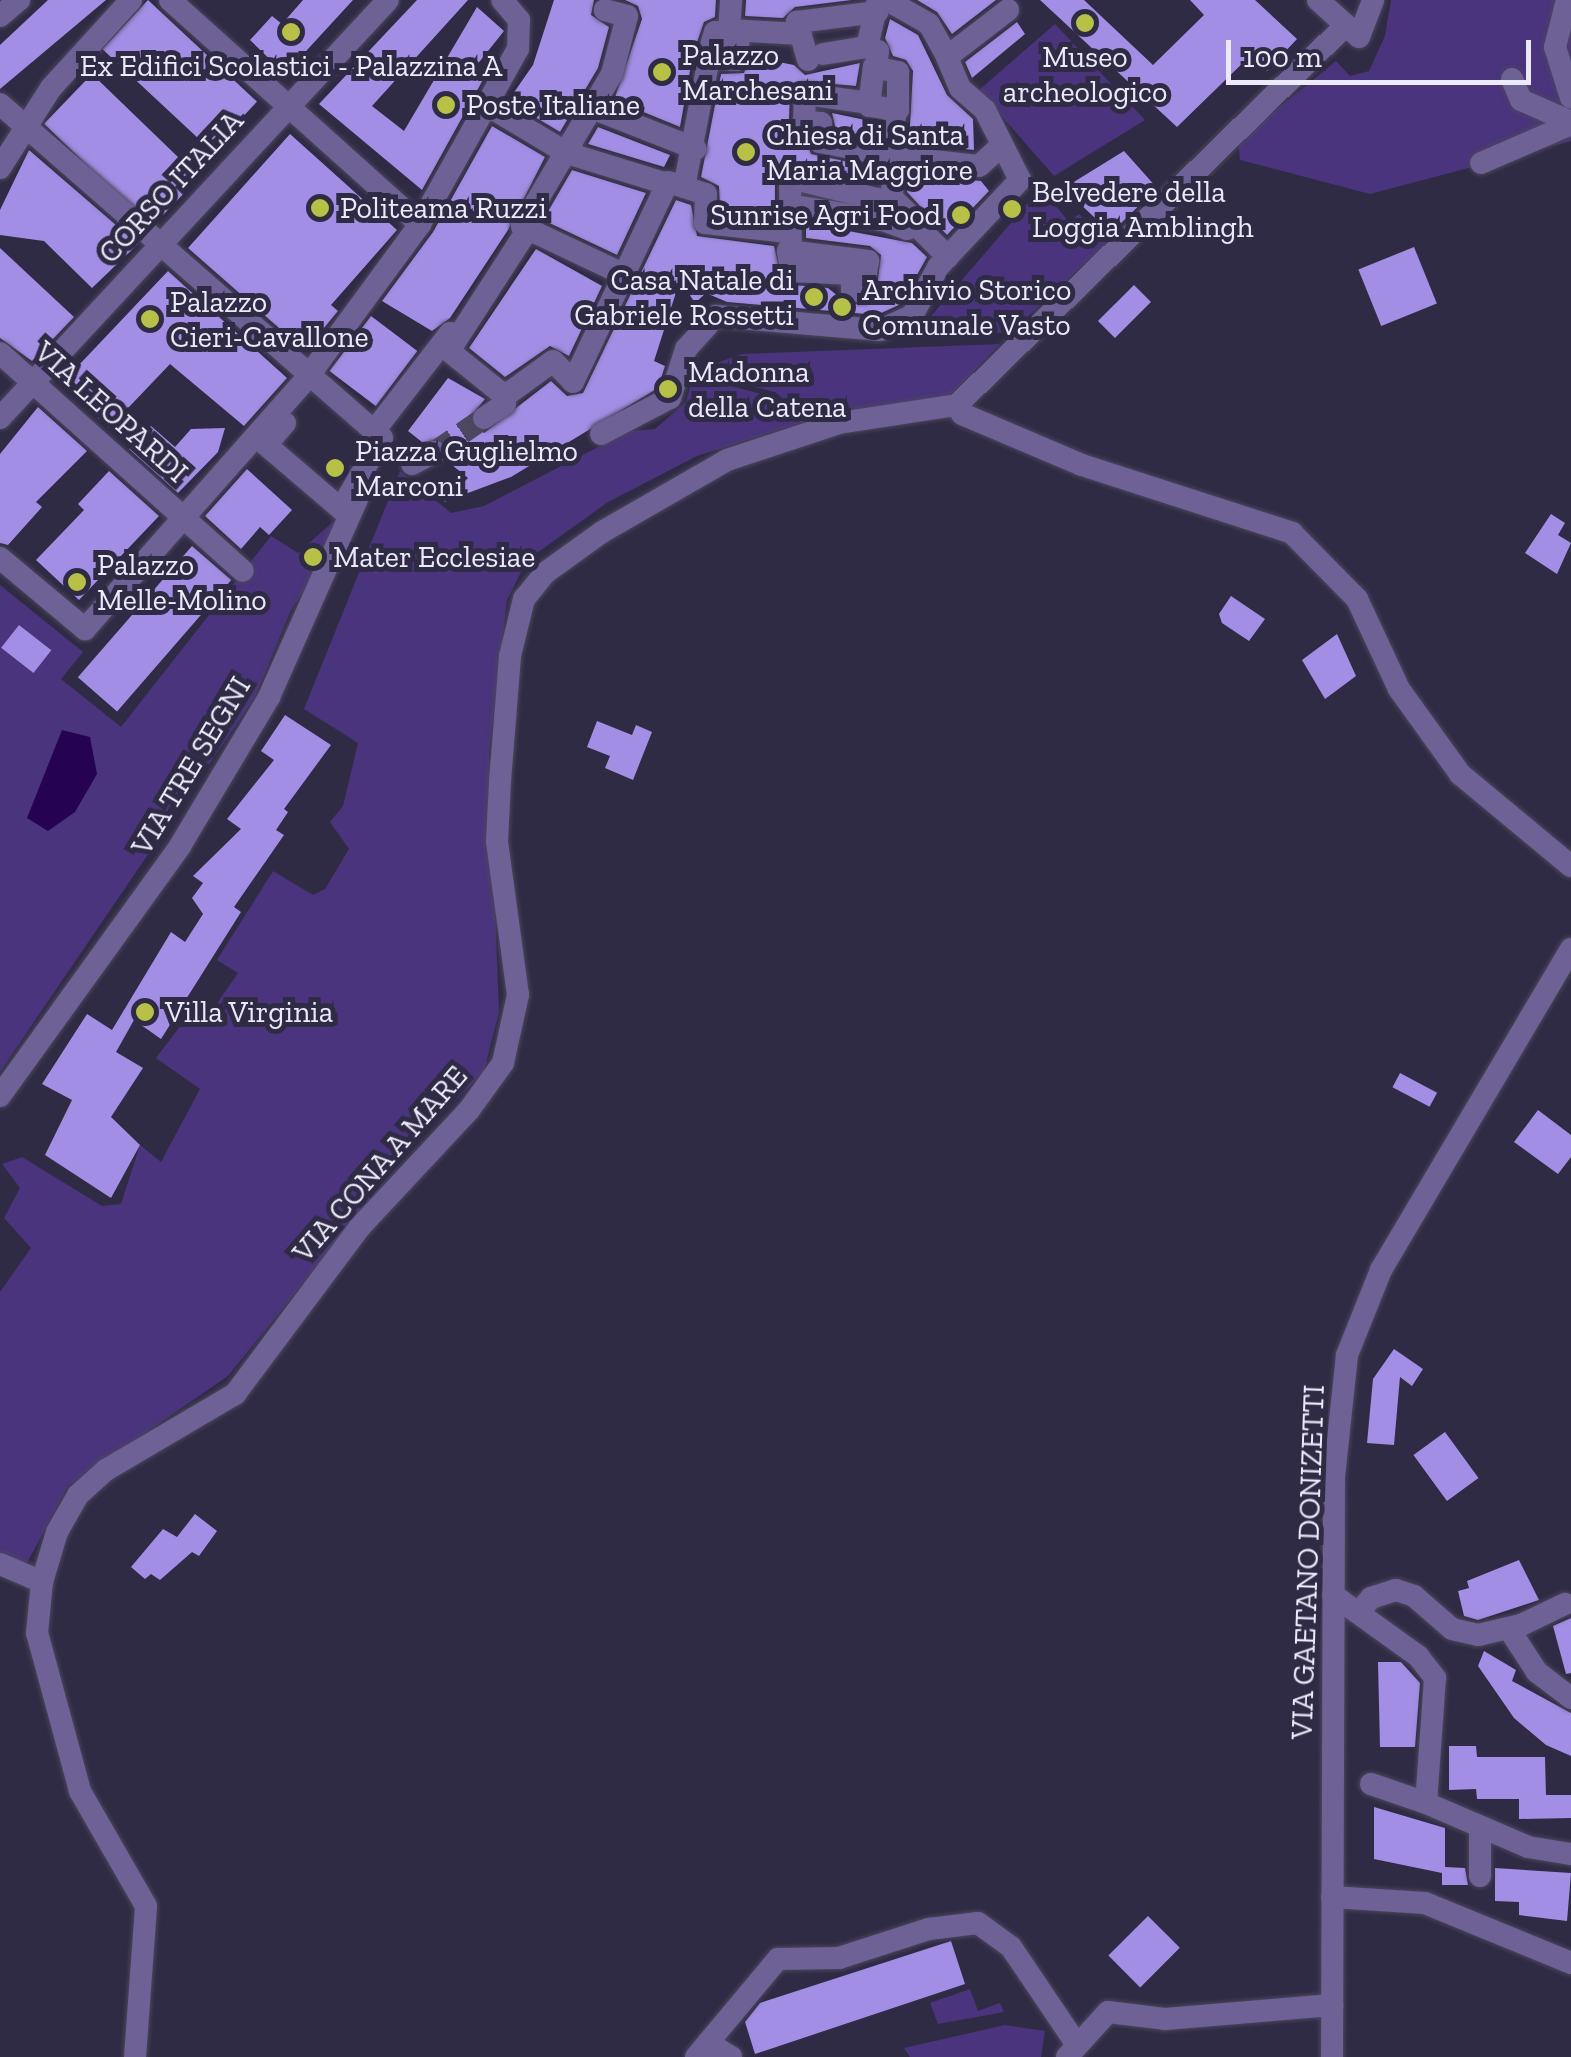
<!DOCTYPE html>
<html>
<head>
<meta charset="utf-8">
<style>
  body { margin:0 }
  #map { position:relative; width:1571px; height:2057px; overflow:hidden; background:#302b44; font-family:"Zilla Slab",serif }
  div>[style] { position:absolute }
  .green>* { inset:0; background:#4a347d }
  .water>* { inset:0; background:#250352 }
  .building>* { inset:0; background:#a38ee5; transform-origin:0 0 }
  .minor-tunnel>* { height:22px; margin-top:-11px; transform-origin:0; background:repeating-linear-gradient(90deg,#4c485f 0 22px,transparent 0 33px) }
  .roads { filter:drop-shadow(0 0 2px #4a465d) drop-shadow(0 0 2px #4a465d) }
  .minor>* { height:22px; margin:-11px; padding:0 11px; transform-origin:11px; border-radius:11px; background:#6d6196 }
  .dots>* { width:28px; height:28px; translate:-50% -50%; box-sizing:border-box; border:5px solid #302b44; border-radius:50% }
  span { translate:-50% -50%; white-space:nowrap; text-align:center; line-height:1.15; -webkit-text-stroke:10px #302b44; paint-order:stroke }
  .poi-label { font-size:30px; color:#ece9fa }
  .left { translate:0 -50%; text-align:left }
  .right { translate:-100% -50%; text-align:right }
  .street-label { font-size:30px; color:#ece9fa }
  .scale { position:absolute; left:1226px; top:40px; width:305px; height:45px; box-sizing:border-box; border:5px solid #ece9fa; border-top:0; padding-left:12px; font-size:30px; line-height:35px; white-space:nowrap; color:#ece9fa; -webkit-text-stroke:8px #302b44; paint-order:stroke }
</style>
</head>
<body>
<div id="map">
  <div class="green">
    <div style="clip-path:polygon(1391px 0,1571px 0,1571px 141px,1370px 194px,1240px 160px,1238px 141px,1336px 61px,1350px 76px,1369px 71px,1385px 36px)"></div>
    <div style="clip-path:polygon(1055px 24px,1145px 120px,1054px 176px,979px 90px)"></div>
    <div style="clip-path:polygon(1045px 193px,1069px 222px,1079px 214px,1107px 243px,1011px 332px,913px 337px,1035px 195px)"></div>
    <div style="clip-path:polygon(1000px 344px,947px 399px,808px 420px,775px 392px,694px 371px,742px 354px)"></div>
    <div style="clip-path:polygon(693px 376px,773px 397px,804px 422px,697px 456px,608px 502px,527px 560px,507px 600px,489px 753px,499px 1012px,484px 1071px,432px 1124px,228px 1376px,68px 1486px,27px 1563px,0 1555px,0 1292px,31px 1248px,4px 1218px,20px 1188px,2px 1164px,22px 1157px,102px 1206px,121px 1204px,140px 1145px,161px 1162px,200px 1089px,156px 1058px,198px 1003px,216px 1005px,238px 973px,217px 960px,273px 871px,313px 895px,325px 889px,349px 849px,330px 822px,343px 806px,358px 743px,304px 709px,400px 471px,451px 513px,484px 506px,629px 431px,655px 429px,686px 402px)"></div>
    <div style="clip-path:polygon(335px 520px,320px 567px,291px 610px,255px 697px,0 1072px,0 585px,83px 652px,61px 679px,121px 727px,271px 536px,298px 553px)"></div>
    <div style="clip-path:polygon(970px 1989px,978px 2011px,1000px 2003px,1004px 2012px,938px 2024px,930px 2003px)"></div>
    <div style="clip-path:polygon(1005px 2025px,1045px 2031px,1041px 2057px,910px 2057px,904px 2048px)"></div>
  </div>
  <div class="water">
    <div style="clip-path:polygon(62px 730px,90px 737px,97px 774px,75px 812px,48px 831px,27px 818px)"></div>
  </div>
  <div class="building">
    <div style="clip-path:polygon(48px 0,106px 0,0 89px,0 45px)"></div>
    <div style="left:148px;top:0;width:149px;height:67px;rotate:43deg"></div>
    <div style="clip-path:polygon(303px 0,353px 0,285px 74px,250px 40px,272px 16px,282px 24px)"></div>
    <div style="clip-path:polygon(417px 0,468px 0,372px 106px,404px 131px,477px 7px,504px 31px,472px 71px,484px 78px,422px 190px,319px 104px)"></div>
    <div style="clip-path:polygon(554px 0,594px 0,591px 15px,609px 27px,598px 68px,560px 132px,508px 101px,533px 65px)"></div>
    <div style="clip-path:polygon(625px 0,716px 0,715px 17px,704px 22px,693px 54px,680px 127px,614px 100px,642px 19px,638px 6px)"></div>
    <div style="clip-path:polygon(746px 0,852px 0,795px 7px,783px 18px,745px 16px)"></div>
    <div style="clip-path:polygon(917px 0,996px 0,952px 34px,937px 12px)"></div>
    <div style="clip-path:polygon(1040px 0,1084px 0,1153px 65px,1204px 15px,1190px 0,1255px 0,1297px 39px,1267px 71px,1251px 55px,1177px 127px)"></div>
    <div style="clip-path:polygon(890px 19px,918px 35px,947px 95px,973px 119px,974px 150px,909px 143px,913px 71px,906px 60px,893px 56px,885px 38px)"></div>
    <div style="clip-path:polygon(1017px 22px,1025px 34px,972px 78px,965px 62px)"></div>
    <div style="clip-path:polygon(753px 46px,764px 47px,763px 59px,794px 65px,805px 75px,860px 63px,856px 86px,798px 81px,790px 92px,789px 121px,805px 136px,811px 154px,878px 168px,877px 184px,786px 164px,775px 177px,775px 216px,720px 210px,719px 186px,701px 177px,721px 74px,744px 73px)"></div>
    <div style="left:92px;top:74px;width:149px;height:69px;rotate:44deg"></div>
    <div style="clip-path:polygon(832px 113px,880px 123px,879px 138px,836px 130px)"></div>
    <div style="clip-path:polygon(492px 126px,545px 157px,508px 230px,450px 318px,432px 331px,382px 301px,433px 232px)"></div>
    <div style="clip-path:polygon(598px 127px,670px 155px,664px 167px,588px 144px)"></div>
    <div style="clip-path:polygon(290px 134px,397px 230px,331px 305px,338px 311px,305px 351px,188px 248px)"></div>
    <div style="clip-path:polygon(29px 150px,138px 244px,92px 288px,44px 241px,0 235px,0 210px)"></div>
    <div style="clip-path:polygon(1124px 151px,1157px 188px,1111px 233px,1077px 201px,1067px 207px,1056px 193px)"></div>
    <div style="clip-path:polygon(572px 170px,646px 193px,617px 255px,543px 220px)"></div>
    <div style="clip-path:polygon(908px 173px,981px 181px,989px 191px,947px 235px,907px 192px)"></div>
    <div style="clip-path:polygon(676px 200px,691px 205px,697px 236px,774px 246px,783px 284px,828px 288px,849px 305px,875px 301px,881px 255px,870px 246px,806px 238px,806px 223px,912px 243px,927px 257px,901px 304px,877px 315px,727px 302px,706px 293px,695px 303px,680px 280px,654px 361px,665px 366px,658px 388px,511px 477px,444px 502px,468px 478px,447px 461px,444px 440px,422px 442px,408px 431px,448px 378px,485px 399px,469px 418px,484px 433px,551px 381px,567px 396px,583px 393px)"></div>
    <div style="left:1414px;top:247px;width:61px;height:60px;rotate:68deg"></div>
    <div style="clip-path:polygon(0 248px,74px 317px,32px 361px,0 338px)"></div>
    <div style="clip-path:polygon(536px 249px,602px 286px,569px 356px,550px 346px,505px 377px,469px 348px)"></div>
    <div style="clip-path:polygon(168px 271px,287px 378px,244px 426px,170px 364px,109px 428px,60px 385px)"></div>
    <div style="left:1134px;top:285px;width:24px;height:51px;rotate:45deg"></div>
    <div style="left:371px;top:316px;width:58px;height:69px;rotate:37deg"></div>
    <div style="clip-path:polygon(38px 407px,87px 451px,36px 502px,42px 507px,8px 545px,0 543px,0 454px)"></div>
    <div style="clip-path:polygon(151px 426px,175px 447px,191px 429px,225px 428px,218px 452px,178px 493px,129px 449px)"></div>
    <div style="clip-path:polygon(247px 469px,292px 510px,269px 535px,260px 527px,241px 549px,205px 516px)"></div>
    <div style="clip-path:polygon(109px 471px,159px 516px,79px 600px,36px 560px,84px 510px,78px 504px)"></div>
    <div style="clip-path:polygon(1551px 514px,1565px 523px,1558px 535px,1571px 543px,1557px 574px,1525px 553px)"></div>
    <div style="left:192px;top:546px;width:52px;height:174px;rotate:41deg"></div>
    <div style="clip-path:polygon(1231px 596px,1265px 619px,1249px 641px,1222px 623px,1219px 614px)"></div>
    <div style="left:19px;top:625px;width:41px;height:29px;rotate:38deg"></div>
    <div style="clip-path:polygon(1337px 634px,1356px 676px,1325px 699px,1302px 660px)"></div>
    <div style="clip-path:polygon(285px 715px,331px 745px,284px 809px,288px 812px,276px 830px,284px 835px,234px 907px,241px 912px,161px 1039px,134px 1020px,116px 1052px,143px 1068px,111px 1117px,140px 1145px,111px 1198px,45px 1155px,72px 1100px,42px 1084px,87px 1014px,112px 1030px,171px 932px,185px 942px,203px 914px,192px 898px,203px 883px,193px 876px,241px 829px,227px 819px,274px 760px,261px 751px)"></div>
    <div style="clip-path:polygon(597px 721px,632px 735px,636px 725px,652px 732px,633px 780px,605px 768px,610px 756px,587px 747px)"></div>
    <div style="left:1400px;top:1073px;width:42px;height:16px;rotate:28deg"></div>
    <div style="clip-path:polygon(1538px 1110px,1571px 1135px,1571px 1157px,1558px 1174px,1514px 1142px)"></div>
    <div style="clip-path:polygon(1394px 1349px,1423px 1369px,1412px 1386px,1400px 1377px,1394px 1445px,1367px 1443px,1373px 1379px)"></div>
    <div style="left:1445px;top:1432px;width:57px;height:39px;rotate:54deg"></div>
    <div style="clip-path:polygon(195px 1514px,217px 1531px,199px 1556px,192px 1552px,160px 1580px,151px 1574px,145px 1579px,131px 1567px,163px 1529px,177px 1537px)"></div>
    <div style="clip-path:polygon(1519px 1560px,1539px 1600px,1478px 1620px,1464px 1616px,1458px 1591px,1469px 1588px,1467px 1581px)"></div>
    <div style="clip-path:polygon(1571px 1618px,1571px 1673px,1566px 1674px,1553px 1626px)"></div>
    <div style="clip-path:polygon(1484px 1651px,1516px 1670px,1512px 1681px,1571px 1713px,1571px 1756px,1546px 1745px,1514px 1718px,1478px 1666px)"></div>
    <div style="clip-path:polygon(1378px 1662px,1401px 1662px,1420px 1683px,1415px 1747px,1380px 1747px)"></div>
    <div style="clip-path:polygon(1449px 1746px,1476px 1746px,1477px 1757px,1545px 1757px,1546px 1795px,1571px 1795px,1571px 1818px,1519px 1819px,1519px 1799px,1477px 1799px,1476px 1789px,1449px 1790px)"></div>
    <div style="clip-path:polygon(1374px 1807px,1445px 1828px,1445px 1867px,1465px 1868px,1468px 1885px,1442px 1885px,1442px 1873px,1374px 1859px)"></div>
    <div style="clip-path:polygon(1495px 1868px,1571px 1873px,1567px 1921px,1519px 1915px,1519px 1902px,1495px 1901px)"></div>
    <div style="left:1148px;top:1916px;width:45px;height:56px;rotate:45deg"></div>
    <div style="clip-path:polygon(951px 1941px,965px 1984px,755px 2054px,745px 2022px,760px 2003px)"></div>
  </div>
  <div class="minor-tunnel">
    <div style="left:435px;top:452px;width:60px;rotate:-34.8deg"></div>
  </div>
  <div class="roads">
    <div class="minor">
      <div style="left:170px;top:0;width:336px;rotate:41.9deg"></div>
      <div style="left:887px;top:0;width:48px;rotate:29.7deg"></div>
      <div style="left:929px;top:24px;width:38px;rotate:61deg"></div>
      <div style="left:1318px;top:0;width:55px;rotate:42.1deg"></div>
      <div style="left:1359px;top:37px;width:40px;rotate:-69deg"></div>
      <div style="left:1567px;top:0;width:49px;rotate:104.3deg"></div>
      <div style="left:1555px;top:47px;width:53px;rotate:72.6deg"></div>
      <div style="left:0;top:16px;width:25px;rotate:-40deg"></div>
      <div style="left:729px;top:30px;width:72px;rotate:3.2deg"></div>
      <div style="left:715px;top:32px;width:24px;rotate:5deg"></div>
      <div style="left:739px;top:34px;width:26px;rotate:94deg"></div>
      <div style="left:737px;top:60px;width:30px;rotate:-176deg"></div>
      <div style="left:707px;top:58px;width:27px;rotate:-73deg"></div>
      <div style="left:823px;top:54px;width:45px;rotate:-9deg"></div>
      <div style="left:808px;top:60px;width:40px;rotate:-106deg"></div>
      <div style="left:797px;top:22px;width:81px;rotate:-7.1deg"></div>
      <div style="left:874px;top:67px;width:25px;rotate:12deg"></div>
      <div style="left:898px;top:72px;width:38px;rotate:90deg"></div>
      <div style="left:898px;top:110px;width:29px;rotate:-172deg"></div>
      <div style="left:869px;top:106px;width:39px;rotate:-83deg"></div>
      <div style="left:876px;top:67px;width:16px;rotate:-83deg"></div>
      <div style="left:878px;top:51px;width:12px;rotate:-160deg"></div>
      <div style="left:867px;top:47px;width:48px;rotate:-76.8deg"></div>
      <div style="left:1512px;top:79px;width:23px;rotate:67deg"></div>
      <div style="left:1521px;top:100px;width:55px;rotate:23.7deg"></div>
      <div style="left:869px;top:103px;width:65px;rotate:-172deg"></div>
      <div style="left:805px;top:94px;width:27px;rotate:92deg"></div>
      <div style="left:804px;top:121px;width:17px;rotate:7deg"></div>
      <div style="left:821px;top:123px;width:19px;rotate:93deg"></div>
      <div style="left:820px;top:142px;width:79px;rotate:10.9deg"></div>
      <div style="left:898px;top:157px;width:81px;rotate:6.3deg"></div>
      <div style="left:979px;top:166px;width:28px;rotate:-42deg"></div>
      <div style="left:0;top:104px;width:507px;rotate:41.16deg"></div>
      <div style="left:382px;top:438px;width:82px;rotate:120deg"></div>
      <div style="left:341px;top:509px;width:99px;rotate:-139.5deg"></div>
      <div style="left:266px;top:445px;width:29px;rotate:-49deg"></div>
      <div style="left:490px;top:107px;width:90px;rotate:30.9deg"></div>
      <div style="left:567px;top:153px;width:105px;rotate:17.2deg"></div>
      <div style="left:597px;top:110px;width:106px;rotate:21.5deg"></div>
      <div style="left:1481px;top:163px;width:98px;rotate:-23.4deg"></div>
      <div style="left:0;top:168px;width:95px;rotate:-57.5deg"></div>
      <div style="left:51px;top:88px;width:119px;rotate:-47.7deg"></div>
      <div style="left:684px;top:187px;width:23px;rotate:18deg"></div>
      <div style="left:706px;top:194px;width:29px;rotate:92deg"></div>
      <div style="left:705px;top:223px;width:81px;rotate:6.3deg"></div>
      <div style="left:892px;top:198px;width:33px;rotate:44deg"></div>
      <div style="left:916px;top:221px;width:12px;rotate:138deg"></div>
      <div style="left:907px;top:229px;width:27px;rotate:-160deg"></div>
      <div style="left:882px;top:220px;width:19px;rotate:-81deg"></div>
      <div style="left:885px;top:201px;width:8px;rotate:-23deg"></div>
      <div style="left:892px;top:198px;width:89px;rotate:-88.1deg"></div>
      <div style="left:789px;top:205px;width:94px;rotate:9.2deg"></div>
      <div style="left:914px;top:223px;width:48px;rotate:45deg"></div>
      <div style="left:528px;top:229px;width:7px;rotate:-153deg"></div>
      <div style="left:522px;top:226px;width:177px;rotate:-59.4deg"></div>
      <div style="left:612px;top:74px;width:60px;rotate:-75.5deg"></div>
      <div style="left:627px;top:16px;width:23px;rotate:-165deg"></div>
      <div style="left:788px;top:251px;width:81px;rotate:7.1deg"></div>
      <div style="left:868px;top:261px;width:31px;rotate:99deg"></div>
      <div style="left:863px;top:292px;width:11px;rotate:-170deg"></div>
      <div style="left:852px;top:290px;width:16px;rotate:-90deg"></div>
      <div style="left:852px;top:274px;width:61px;rotate:-177.2deg"></div>
      <div style="left:791px;top:271px;width:20px;rotate:-99deg"></div>
      <div style="left:791px;top:265px;width:87px;rotate:-90.7deg"></div>
      <div style="left:790px;top:178px;width:98px;rotate:13.6deg"></div>
      <div style="left:623px;top:274px;width:105px;rotate:-154.7deg"></div>
      <div style="left:528px;top:229px;width:145px;rotate:122.9deg"></div>
      <div style="left:449px;top:351px;width:72px;rotate:38.8deg"></div>
      <div style="left:505px;top:396px;width:59px;rotate:-36.1deg"></div>
      <div style="left:553px;top:361px;width:29px;rotate:46deg"></div>
      <div style="left:573px;top:382px;width:221px;rotate:-64.6deg"></div>
      <div style="left:668px;top:182px;width:17px;rotate:17deg"></div>
      <div style="left:684px;top:187px;width:126px;rotate:-79deg"></div>
      <div style="left:708px;top:63px;width:39px;rotate:-58deg"></div>
      <div style="left:729px;top:30px;width:30px;rotate:-86deg"></div>
      <div style="left:0;top:353px;width:326px;rotate:41.9deg"></div>
      <div style="left:957px;top:405px;width:10px;rotate:61deg"></div>
      <div style="left:962px;top:414px;width:130px;rotate:23deg"></div>
      <div style="left:1082px;top:465px;width:221px;rotate:17.9deg"></div>
      <div style="left:1292px;top:533px;width:93px;rotate:45.4deg"></div>
      <div style="left:1357px;top:599px;width:99px;rotate:65deg"></div>
      <div style="left:1399px;top:689px;width:105px;rotate:54.3deg"></div>
      <div style="left:1460px;top:774px;width:144px;rotate:39.7deg"></div>
      <div style="left:957px;top:405px;width:544px;rotate:-44.33deg"></div>
      <div style="left:0;top:418px;width:570px;rotate:-47.13deg"></div>
      <div style="left:484px;top:418px;width:25px;rotate:-34deg"></div>
      <div style="left:505px;top:404px;width:8px;rotate:-90deg"></div>
      <div style="left:374px;top:431px;width:124px;rotate:-52.2deg"></div>
      <div style="left:601px;top:434px;width:78px;rotate:-27.6deg"></div>
      <div style="left:670px;top:398px;width:52px;rotate:-71.9deg"></div>
      <div style="left:686px;top:349px;width:45px;rotate:-47.7deg"></div>
      <div style="left:716px;top:316px;width:165px;rotate:4.9deg"></div>
      <div style="left:880px;top:330px;width:35px;rotate:-24deg"></div>
      <div style="left:912px;top:316px;width:55px;rotate:-62deg"></div>
      <div style="left:938px;top:267px;width:120px;rotate:-46.7deg"></div>
      <div style="left:1020px;top:180px;width:78px;rotate:-116.6deg"></div>
      <div style="left:985px;top:110px;width:33px;rotate:-139deg"></div>
      <div style="left:960px;top:88px;width:34px;rotate:-113deg"></div>
      <div style="left:947px;top:57px;width:77px;rotate:-37.6deg"></div>
      <div style="left:412px;top:464px;width:26px;rotate:-28deg"></div>
      <div style="left:0;top:558px;width:111px;rotate:39.9deg"></div>
      <div style="left:85px;top:629px;width:335px;rotate:-48.5deg"></div>
      <div style="left:307px;top:378px;width:191px;rotate:-53.7deg"></div>
      <div style="left:420px;top:224px;width:201px;rotate:-60.8deg"></div>
      <div style="left:518px;top:49px;width:29px;rotate:-88deg"></div>
      <div style="left:519px;top:20px;width:26px;rotate:-130deg"></div>
      <div style="left:0;top:1096px;width:308px;rotate:-54.2deg"></div>
      <div style="left:180px;top:846px;width:174px;rotate:-59.1deg"></div>
      <div style="left:269px;top:697px;width:219px;rotate:-66deg"></div>
      <div style="left:0;top:1564px;width:46px;rotate:23.2deg"></div>
      <div style="left:1333px;top:1595px;width:105px;rotate:35.7deg"></div>
      <div style="left:1418px;top:1656px;width:28px;rotate:52deg"></div>
      <div style="left:1435px;top:1678px;width:125px;rotate:94.1deg"></div>
      <div style="left:1426px;top:1803px;width:111px;rotate:23.3deg"></div>
      <div style="left:1528px;top:1847px;width:44px;rotate:9.2deg"></div>
      <div style="left:1358px;top:1613px;width:20px;rotate:-49deg"></div>
      <div style="left:1371px;top:1598px;width:26px;rotate:-18deg"></div>
      <div style="left:1396px;top:1590px;width:19px;rotate:18deg"></div>
      <div style="left:1414px;top:1596px;width:50px;rotate:41deg"></div>
      <div style="left:1452px;top:1629px;width:27px;rotate:13deg"></div>
      <div style="left:1478px;top:1635px;width:44px;rotate:-13.1deg"></div>
      <div style="left:1521px;top:1625px;width:49px;rotate:-25.5deg"></div>
      <div style="left:1509px;top:1629px;width:51px;rotate:56.9deg"></div>
      <div style="left:1537px;top:1672px;width:43px;rotate:37.4deg"></div>
      <div style="left:1371px;top:1784px;width:58px;rotate:19.1deg"></div>
      <div style="left:1480px;top:1876px;width:47px;rotate:-90deg"></div>
      <div style="left:1332px;top:1897px;width:93px;rotate:3.7deg"></div>
      <div style="left:1425px;top:1903px;width:158px;rotate:22.3deg"></div>
      <div style="left:708px;top:2043px;width:27px;rotate:31deg"></div>
      <div style="left:135px;top:2057px;width:151px;rotate:-85.8deg"></div>
      <div style="left:146px;top:1906px;width:133px;rotate:-119.9deg"></div>
      <div style="left:80px;top:1791px;width:164px;rotate:-105.2deg"></div>
      <div style="left:37px;top:1633px;width:51px;rotate:-84.4deg"></div>
      <div style="left:42px;top:1582px;width:52px;rotate:-73.3deg"></div>
      <div style="left:57px;top:1532px;width:43px;rotate:-60.4deg"></div>
      <div style="left:78px;top:1495px;width:38px;rotate:-42deg"></div>
      <div style="left:106px;top:1470px;width:150px;rotate:-30.5deg"></div>
      <div style="left:235px;top:1394px;width:207px;rotate:-53.2deg"></div>
      <div style="left:359px;top:1228px;width:161px;rotate:-47deg"></div>
      <div style="left:469px;top:1110px;width:58px;rotate:-54.1deg"></div>
      <div style="left:503px;top:1063px;width:70px;rotate:-77.6deg"></div>
      <div style="left:518px;top:995px;width:155px;rotate:-97.8deg"></div>
      <div style="left:497px;top:841px;width:60px;rotate:-87.1deg"></div>
      <div style="left:500px;top:781px;width:125px;rotate:-85.4deg"></div>
      <div style="left:510px;top:656px;width:59px;rotate:-76.2deg"></div>
      <div style="left:524px;top:599px;width:33px;rotate:-51deg"></div>
      <div style="left:545px;top:573px;width:70px;rotate:-35.7deg"></div>
      <div style="left:602px;top:532px;width:144px;rotate:-29.9deg"></div>
      <div style="left:727px;top:460px;width:118px;rotate:-18.3deg"></div>
      <div style="left:839px;top:423px;width:119px;rotate:-8.7deg"></div>
      <div style="left:696px;top:2057px;width:128px;rotate:-50.1deg"></div>
      <div style="left:778px;top:1959px;width:61px;rotate:-0.9deg"></div>
      <div style="left:839px;top:1958px;width:95px;rotate:-17.9deg"></div>
      <div style="left:929px;top:1929px;width:49px;rotate:-7deg"></div>
      <div style="left:978px;top:1923px;width:41px;rotate:36deg"></div>
      <div style="left:1011px;top:1947px;width:115px;rotate:56deg"></div>
      <div style="left:1067px;top:2057px;width:61px;rotate:-47.7deg"></div>
      <div style="left:1108px;top:2012px;width:57px;rotate:7deg"></div>
      <div style="left:1165px;top:2019px;width:168px;rotate:-4.8deg"></div>
      <div style="left:1332px;top:2057px;width:580px;rotate:-89.8deg"></div>
      <div style="left:1334px;top:1477px;width:123px;rotate:-83.9deg"></div>
      <div style="left:1347px;top:1355px;width:92px;rotate:-68.2deg"></div>
      <div style="left:1381px;top:1270px;width:373px;rotate:-59.4deg"></div>
    </div>
  </div>
  <div class="dots">
    <div style="left:1085px;top:23px;background:#b7c148"></div>
    <div style="left:291px;top:32px;background:#b7c148"></div>
    <div style="left:662px;top:72px;background:#b7c148"></div>
    <div style="left:446px;top:105px;background:#b7c148"></div>
    <div style="left:746px;top:152px;background:#b7c148"></div>
    <div style="left:320px;top:208px;background:#b7c148"></div>
    <div style="left:1012px;top:209px;background:#b7c148"></div>
    <div style="left:961px;top:215px;background:#b7c148"></div>
    <div style="left:814px;top:297px;background:#b7c148"></div>
    <div style="left:842px;top:307px;background:#b7c148"></div>
    <div style="left:150px;top:319px;background:#b7c148"></div>
    <div style="left:668px;top:389px;background:#b7c148"></div>
    <div style="left:335px;top:468px;background:#b7c148"></div>
    <div style="left:313px;top:557px;background:#b7c148"></div>
    <div style="left:77px;top:582px;background:#b7c148"></div>
    <div style="left:145px;top:1012px;background:#b7c148"></div>
  </div>
  <div class="poi-label">
    <span class="left" style="left:682px;top:72px">Palazzo<br>Marchesani</span>
    <span style="left:1085px;top:74px">Museo<br>archeologico</span>
    <span style="left:291px;top:66px">Ex Edifici Scolastici - Palazzina A</span>
    <span class="left" style="left:466px;top:105px">Poste Italiane</span>
    <span class="left" style="left:766px;top:152px">Chiesa di Santa<br>Maria Maggiore</span>
    <span class="left" style="left:1032px;top:209px">Belvedere della<br>Loggia Amblingh</span>
    <span class="left" style="left:340px;top:208px">Politeama Ruzzi</span>
    <span class="right" style="left:941px;top:215px">Sunrise Agri Food</span>
    <span class="right" style="left:794px;top:297px">Casa Natale di<br>Gabriele Rossetti</span>
    <span class="left" style="left:862px;top:307px">Archivio Storico<br>Comunale Vasto</span>
    <span class="left" style="left:170px;top:319px">Palazzo<br>Cieri-Cavallone</span>
    <span class="left" style="left:688px;top:389px">Madonna<br>della Catena</span>
    <span class="left" style="left:355px;top:468px">Piazza Guglielmo<br>Marconi</span>
    <span class="left" style="left:333px;top:557px">Mater Ecclesiae</span>
    <span class="left" style="left:97px;top:582px">Palazzo<br>Melle-Molino</span>
    <span class="left" style="left:165px;top:1012px">Villa Virginia</span>
  </div>
  <div class="street-label">
    <span style="left:171px;top:187px;rotate:-47deg">CORSO ITALIA</span>
    <span style="left:111px;top:412px;rotate:42deg">VIA LEOPARDI</span>
    <span style="left:191px;top:766px;rotate:-59deg">VIA TRE SEGNI</span>
    <span style="left:380px;top:1164px;rotate:-49deg">VIA CONA A MARE</span>
    <span style="left:1308px;top:1562px;rotate:-88deg">VIA GAETANO DONIZETTI</span>
  </div>
  <div class="scale">100 m</div>
</div>
</body>
</html>
